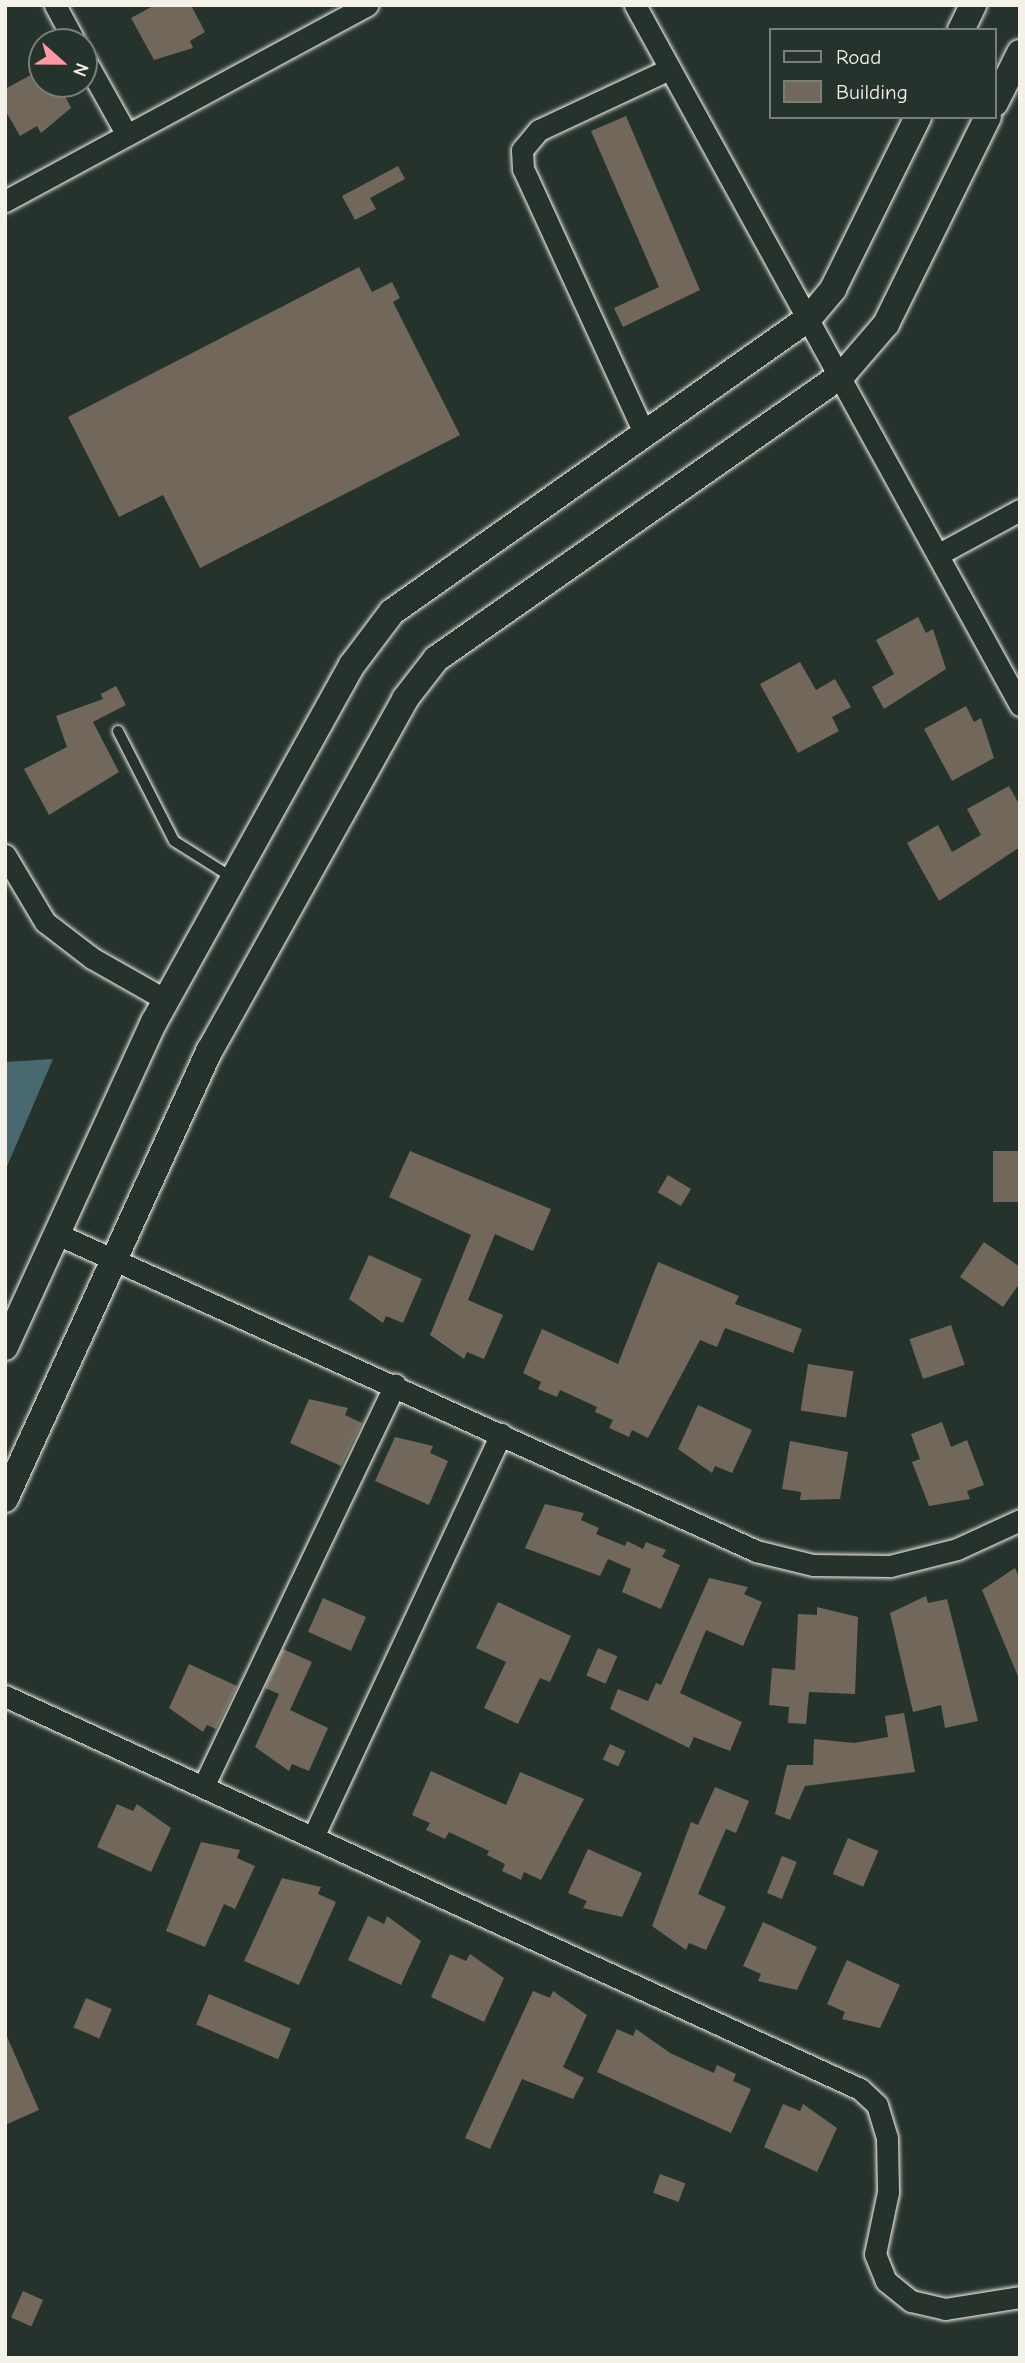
<!DOCTYPE html>
<html>
<head>
<meta charset="utf-8">
<style>
  body { margin:0 }
  #map { position:relative; width:1025px; height:2363px; overflow:hidden; background:#26332d; font-family:"Comic Neue",sans-serif }
  div>[style] { position:absolute }
  .water>* { inset:0; background:#48696f }
  .building>* { inset:0; background:#71675a; transform-origin:0 0 }
  .roads { filter:drop-shadow(0 0 2px #f4f1e8) drop-shadow(0 0 2px #f4f1e8) }
  .service>* { height:10px; margin:-5px; padding:0 5px; transform-origin:5px; border-radius:5px; background:#26332d }
  .minor>* { height:21px; margin:-10.5px; padding:0 10.5px; transform-origin:10.5px; border-radius:10.5px; background:#26332d }
  .tertiary>* { height:26px; margin:-13px; padding:0 13px; transform-origin:13px; border-radius:13px; background:#26332d }
  span { translate:-50% -50%; white-space:nowrap; text-align:center; line-height:1.15; -webkit-text-stroke:6px #26332d; paint-order:stroke }
  .frame { position:absolute; inset:0; border:7px solid #f4f1e8; pointer-events:none }
  .legend { position:absolute; left:769px; top:28px; width:228px; height:91px; box-sizing:border-box; background:#26332d; border:2px solid #787f78; margin:0; padding:9px 12px; list-style:none; font-size:21px; color:#f4f1e8 }
  .legend li { display:flex; align-items:center; gap:14px; height:35px }
  .legend b { width:35px; border:2px solid #787f78 }
  .north { position:absolute; left:28px; top:28px; width:70px; height:70px; box-sizing:border-box; background:#26332d; border:2px solid #787f78; border-radius:50%; rotate:111deg; font-size:19px; font-weight:700; line-height:28px; text-align:center; color:#f4f1e8 }
  .north::after { content:''; display:block; margin:auto; width:24px; height:32px; background:#ff9aa2; clip-path:polygon(50% 0,100% 100%,50% 72%,0 100%) }
</style>
</head>
<body>
<div id="map">
  <div class="water">
    <div style="clip-path:polygon(53px 1059px,5px 1171px,5px 1062px)"></div>
  </div>
  <div class="building">
    <div style="clip-path:polygon(155px 5px,191px 5px,205px 32px,190px 41px,193px 48px,154px 60px,131px 18px)"></div>
    <div style="clip-path:polygon(42px 69px,42px 84px,59px 84px,71px 108px,41px 133px,37px 126px,20px 136px,5px 110px,5px 89px)"></div>
    <div style="clip-path:polygon(626px 116px,700px 290px,623px 327px,614px 308px,659px 287px,591px 131px)"></div>
    <div style="clip-path:polygon(398px 166px,405px 179px,370px 198px,376px 209px,355px 220px,342px 196px)"></div>
    <div style="clip-path:polygon(359px 267px,372px 292px,392px 282px,400px 298px,393px 302px,460px 435px,200px 568px,163px 495px,119px 517px,68px 417px)"></div>
    <div style="clip-path:polygon(918px 617px,926px 633px,933px 629px,946px 669px,884px 709px,872px 687px,894px 674px,876px 640px)"></div>
    <div style="clip-path:polygon(800px 662px,816px 690px,835px 679px,851px 707px,832px 717px,839px 731px,798px 753px,760px 684px)"></div>
    <div style="clip-path:polygon(116px 686px,126px 705px,93px 722px,119px 772px,49px 815px,24px 769px,67px 747px,56px 716px,103px 699px,101px 694px)"></div>
    <div style="clip-path:polygon(966px 706px,974px 722px,981px 718px,994px 758px,952px 781px,924px 729px)"></div>
    <div style="clip-path:polygon(1009px 786px,1020px 806px,1020px 847px,939px 901px,907px 843px,938px 825px,952px 852px,981px 835px,967px 809px)"></div>
    <div style="clip-path:polygon(410px 1151px,551px 1209px,533px 1251px,495px 1234px,468px 1300px,503px 1315px,484px 1359px,467px 1352px,464px 1359px,430px 1335px,471px 1235px,389px 1197px)"></div>
    <div style="left:1020px;top:1151px;width:51px;height:27px;rotate:90deg"></div>
    <div style="left:668px;top:1175px;width:27px;height:20px;rotate:31deg"></div>
    <div style="clip-path:polygon(984px 1242px,1020px 1267px,1020px 1283px,1003px 1307px,960px 1277px)"></div>
    <div style="clip-path:polygon(369px 1255px,422px 1279px,403px 1323px,386px 1316px,383px 1323px,349px 1299px)"></div>
    <div style="clip-path:polygon(658px 1262px,739px 1296px,735px 1304px,802px 1329px,793px 1353px,725px 1328px,717px 1347px,700px 1340px,648px 1438px,632px 1430px,629px 1437px,609px 1428px,613px 1420px,595px 1412px,597px 1407px,560px 1390px,557px 1397px,538px 1389px,541px 1382px,523px 1373px,542px 1329px,618px 1364px)"></div>
    <div style="left:951px;top:1325px;width:42px;height:44px;rotate:71deg"></div>
    <div style="left:808px;top:1364px;width:46px;height:47px;rotate:9deg"></div>
    <div style="clip-path:polygon(309px 1399px,348px 1408px,345px 1415px,362px 1423px,341px 1466px,290px 1443px)"></div>
    <div style="clip-path:polygon(698px 1405px,752px 1430px,732px 1473px,715px 1466px,712px 1473px,678px 1449px)"></div>
    <div style="clip-path:polygon(942px 1422px,951px 1447px,967px 1440px,984px 1485px,967px 1491px,970px 1499px,929px 1506px,912px 1462px,920px 1459px,911px 1434px)"></div>
    <div style="clip-path:polygon(395px 1437px,433px 1446px,430px 1453px,448px 1461px,429px 1505px,375px 1481px)"></div>
    <div style="clip-path:polygon(790px 1441px,848px 1452px,840px 1499px,800px 1500px,801px 1492px,782px 1489px)"></div>
    <div style="clip-path:polygon(545px 1504px,584px 1513px,581px 1520px,599px 1528px,596px 1534px,625px 1546px,627px 1541px,643px 1549px,646px 1542px,666px 1550px,662px 1557px,680px 1565px,661px 1609px,622px 1592px,631px 1569px,608px 1559px,600px 1576px,525px 1548px)"></div>
    <div style="clip-path:polygon(1015px 1568px,1020px 1579px,1019px 1679px,982px 1590px)"></div>
    <div style="clip-path:polygon(709px 1578px,748px 1587px,744px 1594px,762px 1602px,743px 1646px,706px 1630px,680px 1693px,742px 1722px,730px 1751px,694px 1737px,689px 1748px,610px 1709px,618px 1689px,648px 1701px,656px 1683px,661px 1685px)"></div>
    <div style="clip-path:polygon(926px 1596px,928px 1603px,947px 1599px,978px 1721px,945px 1728px,941px 1705px,913px 1712px,890px 1613px)"></div>
    <div style="left:323px;top:1598px;width:47px;height:37px;rotate:24deg"></div>
    <div style="clip-path:polygon(498px 1602px,571px 1636px,550px 1682px,540px 1678px,518px 1724px,484px 1708px,506px 1662px,476px 1648px)"></div>
    <div style="clip-path:polygon(817px 1607px,858px 1617px,855px 1694px,809px 1692px,806px 1724px,788px 1723px,789px 1707px,769px 1705px,772px 1668px,795px 1670px,798px 1614px,817px 1615px)"></div>
    <div style="left:598px;top:1648px;width:21px;height:30px;rotate:23deg"></div>
    <div style="clip-path:polygon(283px 1649px,312px 1662px,290px 1710px,328px 1728px,309px 1771px,292px 1764px,289px 1771px,255px 1747px,279px 1694px,265px 1688px)"></div>
    <div style="clip-path:polygon(189px 1664px,237px 1686px,216px 1729px,207px 1725px,203px 1732px,169px 1708px)"></div>
    <div style="clip-path:polygon(904px 1713px,915px 1772px,805px 1786px,790px 1820px,775px 1814px,787px 1765px,813px 1765px,814px 1739px,854px 1743px,888px 1737px,885px 1716px)"></div>
    <div style="left:610px;top:1744px;width:17px;height:17px;rotate:25deg"></div>
    <div style="clip-path:polygon(431px 1771px,506px 1805px,520px 1772px,584px 1799px,541px 1880px,524px 1872px,521px 1880px,502px 1871px,505px 1864px,487px 1855px,489px 1851px,449px 1832px,445px 1839px,426px 1830px,430px 1823px,412px 1815px)"></div>
    <div style="clip-path:polygon(715px 1787px,749px 1801px,736px 1833px,726px 1829px,698px 1894px,726px 1907px,706px 1950px,689px 1943px,686px 1950px,652px 1926px,691px 1822px,698px 1825px)"></div>
    <div style="clip-path:polygon(117px 1804px,133px 1811px,137px 1804px,171px 1828px,151px 1872px,97px 1847px)"></div>
    <div style="left:848px;top:1838px;width:33px;height:39px;rotate:23deg"></div>
    <div style="clip-path:polygon(201px 1842px,240px 1850px,237px 1858px,255px 1866px,235px 1909px,224px 1904px,205px 1947px,166px 1931px)"></div>
    <div style="clip-path:polygon(588px 1849px,642px 1873px,622px 1917px,583px 1908px,587px 1901px,568px 1893px)"></div>
    <div style="left:782px;top:1856px;width:16px;height:40px;rotate:22deg"></div>
    <div style="clip-path:polygon(282px 1878px,321px 1887px,318px 1894px,336px 1902px,299px 1985px,244px 1961px)"></div>
    <div style="clip-path:polygon(368px 1916px,384px 1924px,387px 1916px,421px 1941px,401px 1985px,348px 1960px)"></div>
    <div style="clip-path:polygon(763px 1922px,817px 1947px,797px 1990px,758px 1981px,761px 1974px,743px 1966px)"></div>
    <div style="clip-path:polygon(450px 1954px,466px 1961px,470px 1954px,504px 1978px,484px 2022px,431px 1997px)"></div>
    <div style="clip-path:polygon(847px 1960px,900px 1985px,880px 2028px,842px 2019px,845px 2012px,827px 2004px)"></div>
    <div style="clip-path:polygon(533px 1991px,550px 1998px,553px 1991px,587px 2015px,563px 2067px,584px 2078px,573px 2099px,522px 2079px,490px 2149px,465px 2138px)"></div>
    <div style="left:209px;top:1994px;width:89px;height:33px;rotate:23deg"></div>
    <div style="left:86px;top:1998px;width:28px;height:32px;rotate:23deg"></div>
    <div style="clip-path:polygon(617px 2029px,633px 2036px,636px 2029px,670px 2053px,714px 2073px,717px 2065px,736px 2074px,733px 2081px,751px 2089px,731px 2133px,597px 2072px)"></div>
    <div style="clip-path:polygon(5px 2032px,39px 2110px,5px 2125px)"></div>
    <div style="clip-path:polygon(783px 2104px,800px 2111px,803px 2104px,837px 2128px,817px 2172px,764px 2147px)"></div>
    <div style="left:660px;top:2174px;width:27px;height:20px;rotate:20deg"></div>
    <div style="left:23px;top:2291px;width:22px;height:29px;rotate:24deg"></div>
  </div>
  <div class="roads">
    <div class="service">
      <div style="left:118px;top:731px;width:123px;rotate:63deg"></div>
      <div style="left:174px;top:841px;width:70px;rotate:32.1deg"></div>
    </div>
    <div class="minor">
      <div style="left:55px;top:5px;width:42px;rotate:61.6deg"></div>
      <div style="left:635px;top:5px;width:799px;rotate:61.19deg"></div>
      <div style="left:84px;top:58px;width:88px;rotate:60.8deg"></div>
      <div style="left:5px;top:201px;width:412px;rotate:-28.4deg"></div>
      <div style="left:645px;top:435px;width:293px;rotate:-114.6deg"></div>
      <div style="left:523px;top:169px;width:19px;rotate:-93deg"></div>
      <div style="left:522px;top:150px;width:26px;rotate:-50deg"></div>
      <div style="left:539px;top:130px;width:144px;rotate:-25.1deg"></div>
      <div style="left:939px;top:554px;width:92px;rotate:-28.5deg"></div>
      <div style="left:5px;top:855px;width:78px;rotate:59.2deg"></div>
      <div style="left:45px;top:922px;width:59px;rotate:37.5deg"></div>
      <div style="left:92px;top:958px;width:85px;rotate:29.6deg"></div>
      <div style="left:57px;top:1234px;width:768px;rotate:24.39deg"></div>
      <div style="left:756px;top:1551px;width:59px;rotate:13.8deg"></div>
      <div style="left:813px;top:1565px;width:77px;rotate:0.7deg"></div>
      <div style="left:890px;top:1566px;width:69px;rotate:-14.2deg"></div>
      <div style="left:957px;top:1549px;width:69px;rotate:-24.7deg"></div>
      <div style="left:5px;top:1696px;width:941px;rotate:24.69deg"></div>
      <div style="left:860px;top:2089px;width:23px;rotate:43deg"></div>
      <div style="left:877px;top:2105px;width:34px;rotate:73deg"></div>
      <div style="left:887px;top:2138px;width:54px;rotate:88.9deg"></div>
      <div style="left:888px;top:2192px;width:63px;rotate:101.8deg"></div>
      <div style="left:875px;top:2254px;width:29px;rotate:68deg"></div>
      <div style="left:886px;top:2281px;width:32px;rotate:39deg"></div>
      <div style="left:911px;top:2301px;width:35px;rotate:13deg"></div>
      <div style="left:945px;top:2309px;width:76px;rotate:-9.1deg"></div>
      <div style="left:203px;top:1787px;width:446px;rotate:-64.5deg"></div>
      <div style="left:313px;top:1837px;width:445px;rotate:-65deg"></div>
    </div>
    <div class="tertiary">
      <div style="left:961px;top:30px;width:28px;rotate:-64deg"></div>
      <div style="left:995px;top:103px;width:56px;rotate:-63.4deg"></div>
      <div style="left:5px;top:1347px;width:358px;rotate:-65.4deg"></div>
      <div style="left:154px;top:1022px;width:408px;rotate:-61deg"></div>
      <div style="left:352px;top:665px;width:66px;rotate:-53deg"></div>
      <div style="left:392px;top:612px;width:510px;rotate:-35.19deg"></div>
      <div style="left:809px;top:318px;width:38px;rotate:-50deg"></div>
      <div style="left:833px;top:289px;width:192px;rotate:-63.7deg"></div>
      <div style="left:5px;top:1499px;width:494px;rotate:-65.5deg"></div>
      <div style="left:210px;top:1050px;width:402px;rotate:-60.9deg"></div>
      <div style="left:405px;top:699px;width:51px;rotate:-52.2deg"></div>
      <div style="left:436px;top:659px;width:497px;rotate:-35deg"></div>
      <div style="left:843px;top:374px;width:66px;rotate:-49.3deg"></div>
      <div style="left:886px;top:324px;width:231px;rotate:-63.8deg"></div>
    </div>
  </div>
  <div class="frame"></div>
  <ul class="legend">
  <li><b style="height:9px;background:#26332d"></b>Road</li>
  <li><b style="height:19px;background:#71675a"></b>Building</li>
  </ul>
  <div class="north">N</div>
</div>
</body>
</html>
